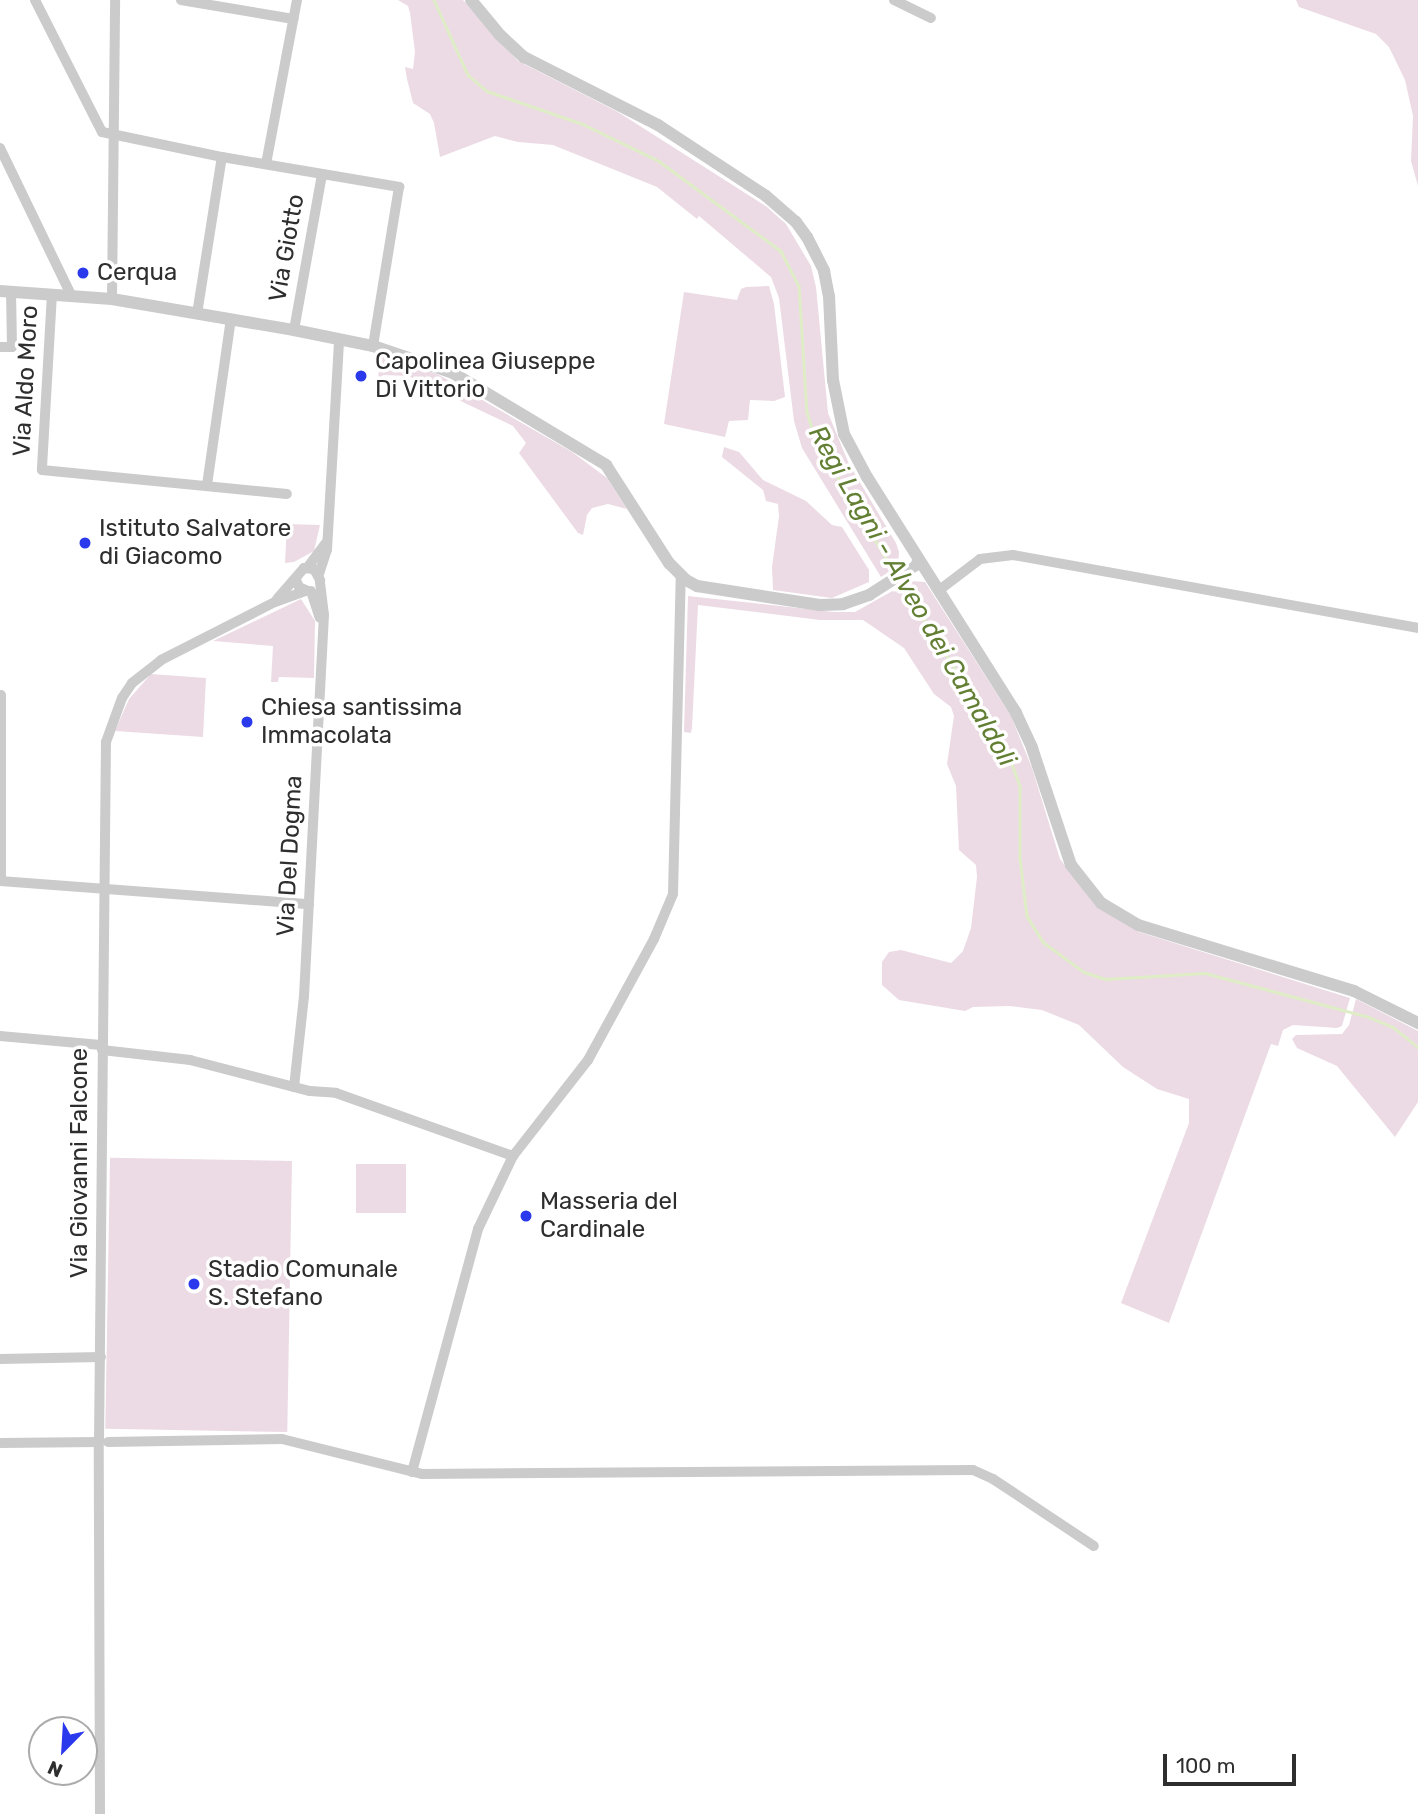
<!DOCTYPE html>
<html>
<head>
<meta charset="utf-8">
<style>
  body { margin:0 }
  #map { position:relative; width:1418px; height:1814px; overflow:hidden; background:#fff; font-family:Rubik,sans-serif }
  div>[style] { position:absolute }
  .green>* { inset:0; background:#ecdbe4; transform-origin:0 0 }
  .stream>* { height:2.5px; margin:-1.25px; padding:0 1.25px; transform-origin:1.25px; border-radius:1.25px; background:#deedc6 }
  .minor>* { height:10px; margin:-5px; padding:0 5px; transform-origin:5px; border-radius:5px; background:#cbcbcb }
  .tertiary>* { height:12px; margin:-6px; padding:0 6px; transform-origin:6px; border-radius:6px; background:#cbcbcb }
  .dots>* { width:19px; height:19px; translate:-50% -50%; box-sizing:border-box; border:4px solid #fff; border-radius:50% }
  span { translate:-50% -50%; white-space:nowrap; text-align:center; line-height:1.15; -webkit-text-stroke:7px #fff; paint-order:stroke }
  .street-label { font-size:24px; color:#2e2e2e }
  .poi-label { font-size:24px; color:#2e2e2e }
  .left { translate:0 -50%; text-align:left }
  .water-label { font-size:26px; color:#627f33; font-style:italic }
  .north { position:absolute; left:28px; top:1716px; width:70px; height:70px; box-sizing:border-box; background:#fff; border:2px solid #ababab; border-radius:50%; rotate:204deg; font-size:19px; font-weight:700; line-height:28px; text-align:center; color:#2e2e2e }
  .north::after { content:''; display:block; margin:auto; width:24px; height:32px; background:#2939eb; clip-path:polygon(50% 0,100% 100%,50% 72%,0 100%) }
  .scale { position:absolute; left:1163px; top:1754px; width:133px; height:32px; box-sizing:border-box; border:4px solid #2e2e2e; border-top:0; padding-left:9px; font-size:21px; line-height:24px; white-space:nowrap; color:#2e2e2e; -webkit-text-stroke:5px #fff; paint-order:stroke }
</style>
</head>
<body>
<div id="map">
  <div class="green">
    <div style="clip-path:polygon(398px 0,463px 0,518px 61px,618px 112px,767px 207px,786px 224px,811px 266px,816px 287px,828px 413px,849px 464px,896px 543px,899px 552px,898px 566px,881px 577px,802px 448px,794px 421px,779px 298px,771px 277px,699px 216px,697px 219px,657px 187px,553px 145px,518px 142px,495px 136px,440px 157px,434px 123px,430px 114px,413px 103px,407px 79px,405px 67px,413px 69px,415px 52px,410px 13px,408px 6px)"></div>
    <div style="clip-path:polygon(1296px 0,1418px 0,1418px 186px,1411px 161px,1413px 116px,1405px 80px,1389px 47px,1376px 34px,1299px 7px)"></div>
    <div style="clip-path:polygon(769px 286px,774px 304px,785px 397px,774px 401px,750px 400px,748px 420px,729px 421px,725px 437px,664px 424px,684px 292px,737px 300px,741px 289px,746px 287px)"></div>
    <div style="clip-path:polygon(380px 354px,439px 375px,572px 452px,607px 478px,627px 509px,608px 504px,592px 508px,587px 515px,583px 535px,578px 533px,519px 453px,526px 443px,513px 426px,408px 376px,383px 375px,378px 381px)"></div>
    <div style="clip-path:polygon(724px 447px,739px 452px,763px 480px,806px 501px,832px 525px,842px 527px,869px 570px,869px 582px,832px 598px,773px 590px,772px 567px,779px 516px,778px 504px,766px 501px,763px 490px,722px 457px)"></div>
    <div style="clip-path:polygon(287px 524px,320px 525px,314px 551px,294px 562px,285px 563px)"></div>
    <div style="clip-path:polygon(910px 581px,925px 582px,1011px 716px,1032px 768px,1060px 859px,1095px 905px,1139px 932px,1350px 998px,1342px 1026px,1337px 1028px,1293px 1025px,1283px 1030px,1278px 1046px,1271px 1044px,1169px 1323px,1121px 1303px,1189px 1123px,1189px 1099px,1157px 1089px,1123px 1067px,1079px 1025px,1042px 1010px,1009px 1006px,973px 1007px,965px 1011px,899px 1000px,882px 985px,882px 962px,889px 952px,901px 950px,951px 963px,963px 951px,971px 928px,977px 877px,976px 865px,959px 850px,956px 786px,947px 764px,954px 716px,951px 707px,934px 694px,904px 648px,863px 620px,820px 620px,698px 605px,692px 728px,691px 733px,684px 732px,688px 596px,834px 612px,855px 612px)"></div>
    <div style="clip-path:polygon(301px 599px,315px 621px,314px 678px,279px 677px,278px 682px,271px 682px,273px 646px,213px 641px)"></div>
    <div style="clip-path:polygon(151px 674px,206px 678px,203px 737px,115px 731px,129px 699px)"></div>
    <div style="clip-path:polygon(1356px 999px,1418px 1031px,1418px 1102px,1395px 1137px,1337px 1066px,1297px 1048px,1292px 1039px,1296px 1035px,1342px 1034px,1349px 1025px)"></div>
    <div style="left:292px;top:1161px;width:271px;height:182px;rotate:91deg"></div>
    <div style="left:356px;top:1164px;width:50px;height:49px"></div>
  </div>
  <div class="stream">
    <div style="left:434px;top:0;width:82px;rotate:65.6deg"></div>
    <div style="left:468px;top:75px;width:25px;rotate:40deg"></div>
    <div style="left:487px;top:91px;width:102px;rotate:19deg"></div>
    <div style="left:583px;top:124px;width:85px;rotate:26deg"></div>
    <div style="left:659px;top:161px;width:152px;rotate:36.4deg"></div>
    <div style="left:781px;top:251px;width:39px;rotate:63deg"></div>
    <div style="left:799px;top:286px;width:126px;rotate:86.4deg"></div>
    <div style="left:807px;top:412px;width:30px;rotate:73deg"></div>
    <div style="left:816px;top:441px;width:154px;rotate:59.1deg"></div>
    <div style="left:900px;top:581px;width:203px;rotate:57.9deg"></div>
    <div style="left:1008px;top:753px;width:35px;rotate:70deg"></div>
    <div style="left:1020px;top:786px;width:72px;rotate:90deg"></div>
    <div style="left:1020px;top:858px;width:58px;rotate:83.1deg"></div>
    <div style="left:1027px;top:916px;width:31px;rotate:58deg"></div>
    <div style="left:1043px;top:942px;width:51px;rotate:36.2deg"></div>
    <div style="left:1084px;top:972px;width:22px;rotate:18deg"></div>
    <div style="left:1105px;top:979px;width:100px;rotate:-3.4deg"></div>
    <div style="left:1205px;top:973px;width:167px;rotate:15deg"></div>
    <div style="left:1366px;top:1016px;width:29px;rotate:22deg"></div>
    <div style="left:1393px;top:1027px;width:32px;rotate:39deg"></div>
  </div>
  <div class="minor">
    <div style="left:35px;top:0;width:148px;rotate:63.1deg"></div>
    <div style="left:102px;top:132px;width:123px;rotate:11.8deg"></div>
    <div style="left:222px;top:157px;width:180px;rotate:9.6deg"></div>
    <div style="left:399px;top:187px;width:161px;rotate:99.3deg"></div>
    <div style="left:181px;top:0;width:114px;rotate:9.6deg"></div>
    <div style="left:894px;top:0;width:41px;rotate:25.9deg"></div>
    <div style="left:0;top:148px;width:163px;rotate:64.2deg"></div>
    <div style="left:266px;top:164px;width:167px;rotate:-79.3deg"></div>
    <div style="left:52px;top:294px;width:176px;rotate:93.3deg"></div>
    <div style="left:42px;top:470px;width:246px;rotate:5.6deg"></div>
    <div style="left:112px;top:299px;width:299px;rotate:-89.4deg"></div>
    <div style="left:197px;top:314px;width:159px;rotate:-81deg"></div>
    <div style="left:294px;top:330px;width:158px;rotate:-79.8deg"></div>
    <div style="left:0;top:347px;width:12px"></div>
    <div style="left:12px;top:347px;width:56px;rotate:-91deg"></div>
    <div style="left:207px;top:485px;width:168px;rotate:-81.8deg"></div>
    <div style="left:307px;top:568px;width:31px;rotate:-53deg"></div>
    <div style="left:319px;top:574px;width:25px;rotate:-72deg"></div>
    <div style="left:327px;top:550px;width:211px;rotate:-86.7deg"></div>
    <div style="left:296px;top:580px;width:8px;rotate:67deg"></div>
    <div style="left:299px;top:587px;width:10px;rotate:24deg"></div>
    <div style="left:942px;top:588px;width:48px;rotate:-37.3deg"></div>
    <div style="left:980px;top:559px;width:33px;rotate:-7deg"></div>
    <div style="left:1013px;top:555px;width:412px;rotate:10.2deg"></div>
    <div style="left:311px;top:591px;width:28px;rotate:72deg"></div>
    <div style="left:277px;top:599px;width:41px;rotate:-48.9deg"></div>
    <div style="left:304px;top:568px;width:10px;rotate:6deg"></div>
    <div style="left:314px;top:569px;width:13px;rotate:61deg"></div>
    <div style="left:0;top:881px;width:310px;rotate:4.3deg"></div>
    <div style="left:1px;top:881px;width:186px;rotate:-90deg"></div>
    <div style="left:0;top:1036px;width:101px;rotate:5.1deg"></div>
    <div style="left:102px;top:1050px;width:89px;rotate:6.5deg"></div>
    <div style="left:190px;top:1060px;width:124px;rotate:14.5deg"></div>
    <div style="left:310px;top:1091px;width:26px;rotate:4deg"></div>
    <div style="left:336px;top:1093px;width:188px;rotate:19.6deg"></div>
    <div style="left:294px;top:1087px;width:92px;rotate:-83.7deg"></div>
    <div style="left:304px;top:996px;width:382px;rotate:-87deg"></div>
    <div style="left:324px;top:615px;width:34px;rotate:-97deg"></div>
    <div style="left:0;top:1359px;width:101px;rotate:-1.1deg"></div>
    <div style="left:108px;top:1442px;width:174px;rotate:-1deg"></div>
    <div style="left:282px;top:1439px;width:144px;rotate:14deg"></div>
    <div style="left:422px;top:1474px;width:551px;rotate:-0.42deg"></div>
    <div style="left:973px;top:1470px;width:22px;rotate:24deg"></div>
    <div style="left:993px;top:1479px;width:121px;rotate:33.6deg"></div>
    <div style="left:0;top:1443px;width:99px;rotate:-0.6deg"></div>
    <div style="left:412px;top:1472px;width:252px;rotate:-74.8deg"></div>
    <div style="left:478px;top:1229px;width:81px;rotate:-64.4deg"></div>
    <div style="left:513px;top:1156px;width:122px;rotate:-52deg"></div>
    <div style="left:588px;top:1060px;width:138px;rotate:-61.4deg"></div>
    <div style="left:654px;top:939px;width:49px;rotate:-67.1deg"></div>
    <div style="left:673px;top:894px;width:318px;rotate:-88.6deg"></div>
    <div style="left:100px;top:1814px;width:372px;rotate:-90.2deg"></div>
    <div style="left:99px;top:1442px;width:700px;rotate:-89.43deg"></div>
    <div style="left:106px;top:742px;width:47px;rotate:-70deg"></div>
    <div style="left:122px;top:698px;width:18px;rotate:-56deg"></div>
    <div style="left:132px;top:683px;width:37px;rotate:-38deg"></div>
    <div style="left:161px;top:660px;width:128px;rotate:-27deg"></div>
    <div style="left:275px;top:602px;width:33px;rotate:-20deg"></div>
  </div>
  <div class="tertiary">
    <div style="left:471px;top:0;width:45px;rotate:50.4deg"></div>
    <div style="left:500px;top:35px;width:33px;rotate:43deg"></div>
    <div style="left:524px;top:57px;width:150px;rotate:26.9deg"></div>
    <div style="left:658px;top:125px;width:129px;rotate:33.3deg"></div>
    <div style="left:766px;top:196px;width:40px;rotate:41deg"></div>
    <div style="left:796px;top:222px;width:19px;rotate:54deg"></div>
    <div style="left:807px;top:237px;width:38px;rotate:63deg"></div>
    <div style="left:824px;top:271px;width:25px;rotate:79deg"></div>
    <div style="left:829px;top:296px;width:84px;rotate:87.3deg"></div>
    <div style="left:833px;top:380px;width:55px;rotate:78.5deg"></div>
    <div style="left:844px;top:434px;width:49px;rotate:61.9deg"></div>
    <div style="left:867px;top:477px;width:279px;rotate:57.7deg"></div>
    <div style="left:1016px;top:713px;width:38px;rotate:65deg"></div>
    <div style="left:1032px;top:748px;width:123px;rotate:71.6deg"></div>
    <div style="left:1071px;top:865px;width:48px;rotate:51.7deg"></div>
    <div style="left:1101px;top:903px;width:43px;rotate:30.7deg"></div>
    <div style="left:1138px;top:925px;width:226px;rotate:17deg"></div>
    <div style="left:1354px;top:991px;width:72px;rotate:26.6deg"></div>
    <div style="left:0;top:291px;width:112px;rotate:4.1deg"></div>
    <div style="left:112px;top:299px;width:185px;rotate:9.7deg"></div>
    <div style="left:294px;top:330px;width:81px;rotate:11.4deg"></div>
    <div style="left:373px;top:346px;width:84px;rotate:18.6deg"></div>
    <div style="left:453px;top:373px;width:179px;rotate:31deg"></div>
    <div style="left:606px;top:465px;width:117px;rotate:57.3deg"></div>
    <div style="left:669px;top:563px;width:24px;rotate:45deg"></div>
    <div style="left:686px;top:580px;width:13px;rotate:29deg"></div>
    <div style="left:697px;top:586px;width:124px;rotate:8.8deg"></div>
    <div style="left:820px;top:605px;width:23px;rotate:-2deg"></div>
    <div style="left:843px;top:604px;width:28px;rotate:-19deg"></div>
    <div style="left:869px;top:595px;width:59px;rotate:-32.6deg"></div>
  </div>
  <div class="dots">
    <div style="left:83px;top:273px;background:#2939eb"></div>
    <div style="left:361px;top:376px;background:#2939eb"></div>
    <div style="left:85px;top:543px;background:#2939eb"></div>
    <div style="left:247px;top:722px;background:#2939eb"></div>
    <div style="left:526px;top:1216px;background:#2939eb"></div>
    <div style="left:194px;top:1284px;background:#2939eb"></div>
  </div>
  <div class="street-label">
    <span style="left:287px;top:248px;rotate:-80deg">Via Giotto</span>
    <span style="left:26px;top:381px;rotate:-87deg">Via Aldo Moro</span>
    <span style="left:290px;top:856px;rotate:-87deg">Via Del Dogma</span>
    <span style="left:80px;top:1163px;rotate:-90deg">Via Giovanni Falcone</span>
  </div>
  <div class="poi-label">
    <span class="left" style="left:97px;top:273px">Cerqua</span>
    <span class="left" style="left:375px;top:376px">Capolinea Giuseppe<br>Di Vittorio</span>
    <span class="left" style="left:99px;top:543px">Istituto Salvatore<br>di Giacomo</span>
    <span class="left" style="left:261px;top:722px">Chiesa santissima<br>Immacolata</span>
    <span class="left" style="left:540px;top:1216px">Masseria del<br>Cardinale</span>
    <span class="left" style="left:208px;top:1284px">Stadio Comunale<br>S. Stefano</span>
  </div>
  <div class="water-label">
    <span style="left:912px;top:596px;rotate:60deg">Regi Lagni - Alveo dei Camaldoli</span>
  </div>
  <div class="north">N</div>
  <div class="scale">100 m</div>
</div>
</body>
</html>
